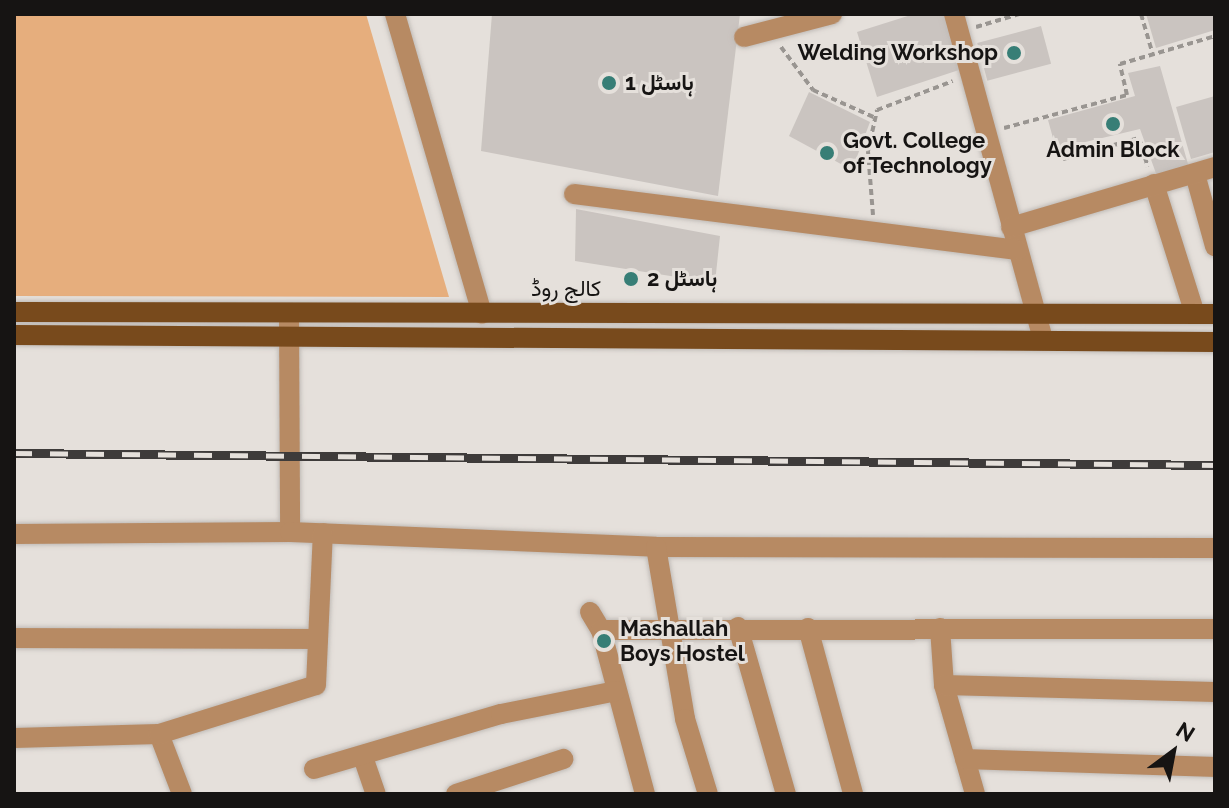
<!DOCTYPE html>
<html>
<head>
<meta charset="utf-8">
<style>
  body { margin:0 }
  #map { position:relative; width:1229px; height:808px; overflow:hidden; background:#e5e0db; font-family:Raleway,Vazirmatn,sans-serif }
  div>[style] { position:absolute }
  .green>* { inset:0; background:#e6ae7d }
  .building>* { inset:0; background:#cac4c0; transform-origin:0 0 }
  .path>* { height:4px; margin-top:-2px; transform-origin:0; background:repeating-linear-gradient(90deg,#999591 0 6px,transparent 0 10px) }
  .roads { filter:drop-shadow(0 0 2px #c0bbb7) drop-shadow(0 0 2px #c0bbb7) }
  .minor>* { height:20px; margin:-10px; padding:0 10px; transform-origin:10px; border-radius:10px; background:#b78a63 }
  .major>* { height:20px; margin:-10px; padding:0 10px; transform-origin:10px; border-radius:10px; background:#784a1c }
  .rail>* { height:9px; margin-top:-4.5px; transform-origin:0; background:repeating-linear-gradient(90deg,#e5e0db 0 18px,#3e3b3a 0 36px); box-sizing:border-box; border-block:2px solid #3e3b3a }
  .dots>* { width:22px; height:22px; translate:-50% -50%; box-sizing:border-box; border:4px solid #e5e0db; border-radius:50% }
  span { translate:-50% -50%; white-space:nowrap; text-align:center; line-height:1.15; -webkit-text-stroke:6px #e5e0db; paint-order:stroke }
  .poi-label { font-size:22px; color:#161413; font-weight:700 }
  .right { translate:-100% -50%; text-align:right }
  .left { translate:0 -50%; text-align:left }
  .street-label { font-size:22px; color:#161413 }
  .frame { position:absolute; inset:0; border:16px solid #161413; pointer-events:none }
  .north { position:absolute; left:1133px; top:712px; width:80px; height:80px; -webkit-text-stroke:6px #e5e0db; paint-order:stroke; rotate:32deg; font-size:22px; font-weight:700; line-height:32px; text-align:center; color:#161413 }
  .north::after { content:''; display:block; margin:auto; width:28px; height:36px; background:#161413; clip-path:polygon(50% 0,100% 100%,50% 72%,0 100%) }
</style>
</head>
<body>
<div id="map">
  <div class="green">
    <div style="clip-path:polygon(14px 14px,366px 14px,449px 297px,14px 296px)"></div>
  </div>
  <div class="building">
    <div style="clip-path:polygon(492px 14px,740px 14px,718px 196px,481px 151px)"></div>
    <div style="clip-path:polygon(914px 14px,945px 14px,962px 69px,877px 97px,857px 32px)"></div>
    <div style="clip-path:polygon(1146px 14px,1215px 14px,1215px 30px,1156px 48px)"></div>
    <div style="left:1041px;top:26px;width:39px;height:66px;rotate:75deg"></div>
    <div style="clip-path:polygon(1160px 66px,1190px 171px,1158px 179px,1140px 129px,1056px 149px,1048px 120px,1135px 96px,1128px 73px)"></div>
    <div style="clip-path:polygon(809px 92px,870px 122px,852px 170px,789px 136px)"></div>
    <div style="clip-path:polygon(1215px 96px,1215px 152px,1191px 159px,1176px 107px)"></div>
    <div style="clip-path:polygon(576px 209px,720px 236px,715px 283px,575px 261px)"></div>
  </div>
  <div class="path">
    <div style="left:1141px;top:14px;width:43px;rotate:73.7deg"></div>
    <div style="left:976px;top:27px;width:45px;rotate:-16.8deg"></div>
    <div style="left:781px;top:47px;width:54px;rotate:53.3deg"></div>
    <div style="left:813px;top:90px;width:69px;rotate:24deg"></div>
    <div style="left:1004px;top:128px;width:127px;rotate:-15deg"></div>
    <div style="left:1127px;top:95px;width:32px;rotate:-103deg"></div>
    <div style="left:1120px;top:64px;width:99px;rotate:-16.4deg"></div>
    <div style="left:1063px;top:159px;width:79px;rotate:-15.4deg"></div>
    <div style="left:1139px;top:138px;width:30px;rotate:73deg"></div>
    <div style="left:873px;top:215px;width:64px;rotate:-94.5deg"></div>
    <div style="left:868px;top:151px;width:42px;rotate:-77.6deg"></div>
    <div style="left:877px;top:110px;width:81px;rotate:-20.9deg"></div>
  </div>
  <div class="roads">
    <div class="minor">
      <div style="left:395px;top:14px;width:312px;rotate:73.8deg"></div>
      <div style="left:954px;top:14px;width:338px;rotate:74.7deg"></div>
      <div style="left:744px;top:37px;width:91px;rotate:-14.6deg"></div>
      <div style="left:1195px;top:174px;width:75px;rotate:74.5deg"></div>
      <div style="left:1154px;top:184px;width:136px;rotate:72.5deg"></div>
      <div style="left:574px;top:194px;width:447px;rotate:7.2deg"></div>
      <div style="left:1011px;top:227px;width:213px;rotate:-16.4deg"></div>
      <div style="left:289px;top:314px;width:218px;rotate:89.7deg"></div>
      <div style="left:14px;top:534px;width:276px;rotate:-0.4deg"></div>
      <div style="left:290px;top:532px;width:366px;rotate:2.3deg"></div>
      <div style="left:656px;top:547px;width:559px;rotate:0.1deg"></div>
      <div style="left:656px;top:547px;width:174px;rotate:80.4deg"></div>
      <div style="left:685px;top:719px;width:78px;rotate:73deg"></div>
      <div style="left:590px;top:612px;width:21px;rotate:59deg"></div>
      <div style="left:601px;top:630px;width:170px;rotate:75deg"></div>
      <div style="left:738px;top:627px;width:174px;rotate:74deg"></div>
      <div style="left:808px;top:628px;width:172px;rotate:74.8deg"></div>
      <div style="left:940px;top:628px;width:57px;rotate:86deg"></div>
      <div style="left:944px;top:685px;width:113px;rotate:74.1deg"></div>
      <div style="left:601px;top:630px;width:614px;rotate:-0.09deg"></div>
      <div style="left:14px;top:638px;width:304px;rotate:0.2deg"></div>
      <div style="left:944px;top:685px;width:271px;rotate:1.5deg"></div>
      <div style="left:159px;top:734px;width:64px;rotate:69deg"></div>
      <div style="left:14px;top:738px;width:145px;rotate:-1.6deg"></div>
      <div style="left:159px;top:734px;width:164px;rotate:-17.3deg"></div>
      <div style="left:316px;top:685px;width:152px;rotate:-87.4deg"></div>
      <div style="left:363px;top:757px;width:39px;rotate:71deg"></div>
      <div style="left:965px;top:759px;width:250px;rotate:1.8deg"></div>
      <div style="left:314px;top:769px;width:195px;rotate:-16.4deg"></div>
      <div style="left:501px;top:714px;width:117px;rotate:-11.3deg"></div>
      <div style="left:456px;top:794px;width:113px;rotate:-18.1deg"></div>
    </div>
    <div class="major">
      <div style="left:14px;top:312px;width:1201px;rotate:0.1deg"></div>
      <div style="left:14px;top:335px;width:1201px;rotate:0.33deg"></div>
    </div>
  </div>
  <div class="rail">
    <div style="left:14px;top:453px;width:1201px;rotate:0.57deg"></div>
  </div>
  <div class="dots">
    <div style="left:1014px;top:53px;background:#377e76"></div>
    <div style="left:609px;top:83px;background:#377e76"></div>
    <div style="left:1113px;top:124px;background:#377e76"></div>
    <div style="left:827px;top:153px;background:#377e76"></div>
    <div style="left:631px;top:279px;background:#377e76"></div>
    <div style="left:604px;top:641px;background:#377e76"></div>
  </div>
  <div class="poi-label">
    <span class="right" style="left:998px;top:53px">Welding Workshop</span>
    <span class="left" style="left:625px;top:83px">ہاسٹل 1</span>
    <span class="left" style="left:843px;top:153px">Govt. College<br>of Technology</span>
    <span style="left:1113px;top:150px">Admin Block</span>
    <span class="left" style="left:647px;top:279px">ہاسٹل 2</span>
    <span class="left" style="left:620px;top:641px">Mashallah<br>Boys Hostel</span>
  </div>
  <div class="street-label">
    <span style="left:566px;top:289px">کالج روڈ</span>
  </div>
  <div class="frame"></div>
  <div class="north">N</div>
</div>
</body>
</html>
